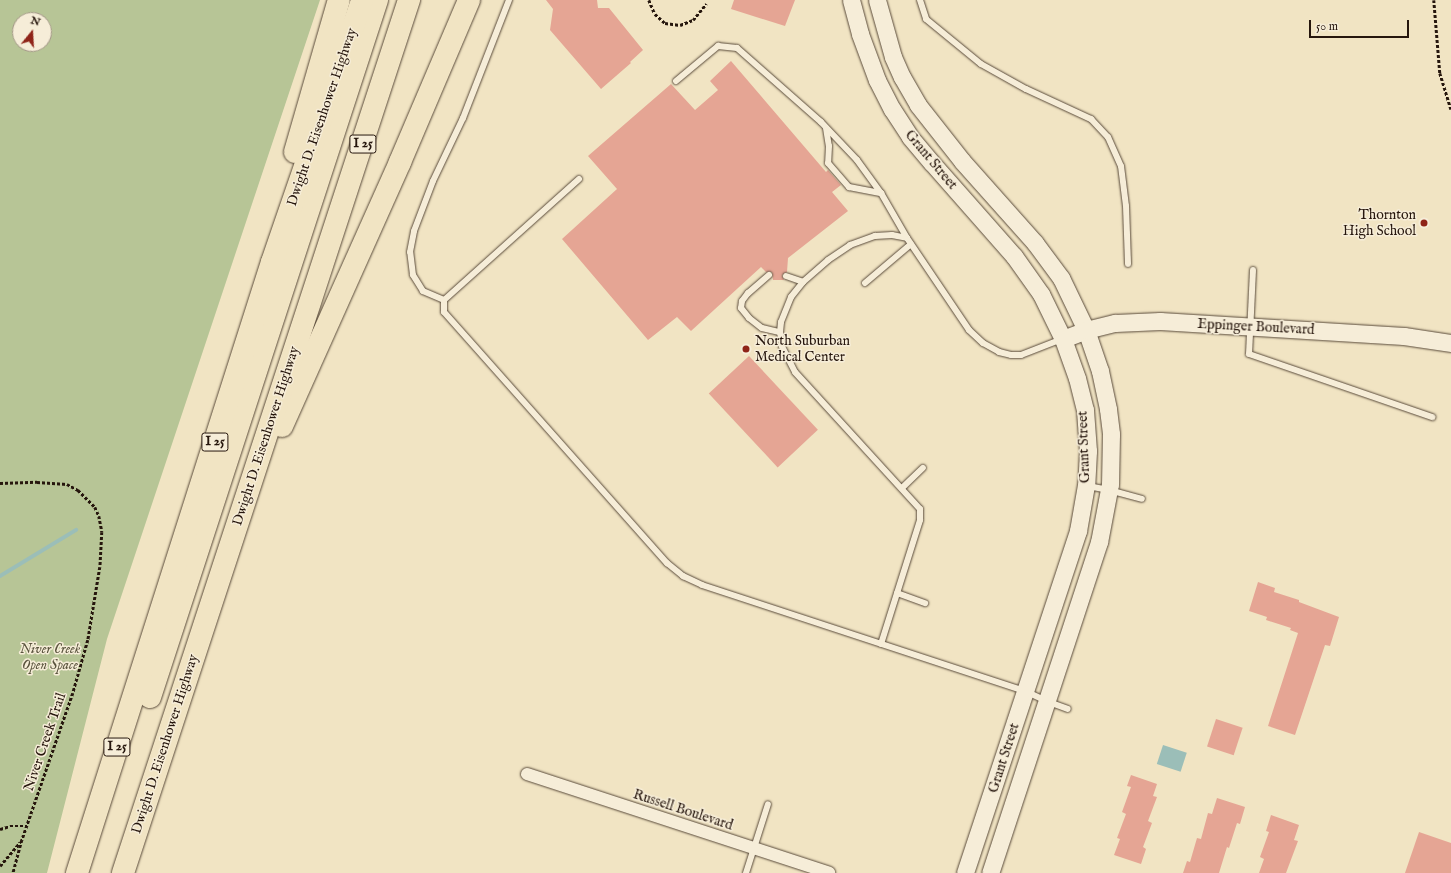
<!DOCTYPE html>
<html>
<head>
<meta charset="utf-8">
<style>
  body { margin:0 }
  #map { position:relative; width:1451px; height:873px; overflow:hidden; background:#f1e4c3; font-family:"IM FELL English",serif }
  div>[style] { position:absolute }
  .green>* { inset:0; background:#b7c596 }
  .water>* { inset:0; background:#9bbeb8; transform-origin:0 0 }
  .stream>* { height:4px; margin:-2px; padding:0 2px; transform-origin:2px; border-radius:2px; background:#9bbeb8 }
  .building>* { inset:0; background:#e5a594; transform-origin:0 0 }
  .path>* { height:2.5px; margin-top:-1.25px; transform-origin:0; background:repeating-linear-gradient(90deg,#26160d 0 3px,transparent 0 5px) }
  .roads { filter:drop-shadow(0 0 1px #594a3a) drop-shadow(0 0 1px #594a3a) }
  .lane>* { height:6px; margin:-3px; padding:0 3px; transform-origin:3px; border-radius:3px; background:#f6edd8 }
  .street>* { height:12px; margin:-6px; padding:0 6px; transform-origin:6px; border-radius:6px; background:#f6edd8 }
  .secondary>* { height:17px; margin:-8.5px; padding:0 8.5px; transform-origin:8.5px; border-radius:8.5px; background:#f6edd8 }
  .highway>* { height:22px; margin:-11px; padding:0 11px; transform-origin:11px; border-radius:11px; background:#f1e4c3 }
  .dots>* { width:11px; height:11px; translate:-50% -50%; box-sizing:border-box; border:2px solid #f6edd8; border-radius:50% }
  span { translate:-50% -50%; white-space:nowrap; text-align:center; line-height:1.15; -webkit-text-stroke:3px #f6edd8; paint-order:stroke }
  .shield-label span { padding:1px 3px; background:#f6edd8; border:1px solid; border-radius:3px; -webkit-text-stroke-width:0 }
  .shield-label { font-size:13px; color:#26160d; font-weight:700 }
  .street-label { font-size:14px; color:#26160d }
  .poi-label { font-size:14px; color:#26160d }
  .right { translate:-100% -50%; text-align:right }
  .left { translate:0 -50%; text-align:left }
  .park-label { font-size:14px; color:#59533d; font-style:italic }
  .north { position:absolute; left:12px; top:12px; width:40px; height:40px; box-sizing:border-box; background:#f6edd8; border:1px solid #a39787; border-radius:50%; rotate:18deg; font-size:11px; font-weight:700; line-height:16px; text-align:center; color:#26160d }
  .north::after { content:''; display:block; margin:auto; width:14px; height:18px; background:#8f2418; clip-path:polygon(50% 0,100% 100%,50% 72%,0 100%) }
  .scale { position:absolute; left:1309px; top:20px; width:100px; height:18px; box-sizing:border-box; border:2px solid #26160d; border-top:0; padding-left:5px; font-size:12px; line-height:14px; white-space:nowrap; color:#26160d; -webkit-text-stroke:3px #f6edd8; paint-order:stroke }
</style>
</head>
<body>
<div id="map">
  <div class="green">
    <div style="clip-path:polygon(evenodd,0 0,320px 0,107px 639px,47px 873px,0 873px,0 0,20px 20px,44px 20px,44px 44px,20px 44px,20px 20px)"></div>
  </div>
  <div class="water">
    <div style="left:1163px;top:745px;width:25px;height:20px;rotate:18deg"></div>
  </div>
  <div class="stream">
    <div style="left:0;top:576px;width:89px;rotate:-31.2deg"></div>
  </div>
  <div class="building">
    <div style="clip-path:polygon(546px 0,597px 0,598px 8px,609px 8px,643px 50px,630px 62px,631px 63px,601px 89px,550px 30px,553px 9px)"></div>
    <div style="clip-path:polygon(734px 0,795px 0,785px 26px,731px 9px)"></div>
    <div style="clip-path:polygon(731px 61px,826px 172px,828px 170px,841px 185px,832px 192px,848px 211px,788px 258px,787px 272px,782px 275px,784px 280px,773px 280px,772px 272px,766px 272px,761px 267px,691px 331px,677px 317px,648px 340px,562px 239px,617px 189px,588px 156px,671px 84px,695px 110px,718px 90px,710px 81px)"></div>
    <div style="left:749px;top:356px;width:101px;height:55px;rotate:47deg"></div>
    <div style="clip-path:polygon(1258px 582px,1275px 588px,1274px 592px,1299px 600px,1299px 602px,1339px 617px,1330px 646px,1325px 645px,1295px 735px,1268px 726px,1298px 633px,1290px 630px,1291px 628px,1266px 620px,1267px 617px,1249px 611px)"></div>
    <div style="left:1216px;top:719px;width:28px;height:29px;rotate:18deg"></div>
    <div style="clip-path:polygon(1131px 775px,1157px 784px,1153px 796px,1157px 797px,1148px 821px,1152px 823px,1143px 847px,1146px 849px,1141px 864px,1114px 855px,1120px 839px,1117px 838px,1126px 814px,1122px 812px,1131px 787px,1127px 786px)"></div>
    <div style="clip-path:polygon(1217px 798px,1245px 807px,1240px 824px,1237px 823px,1229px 848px,1227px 847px,1219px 873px,1183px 873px,1187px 861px,1190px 862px,1197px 838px,1201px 839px,1208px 813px,1212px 814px)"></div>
    <div style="clip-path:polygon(1271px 815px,1299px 825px,1294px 840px,1298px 841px,1286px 873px,1259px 873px,1264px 859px,1260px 857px,1269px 832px,1266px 831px)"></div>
    <div style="clip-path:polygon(1419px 832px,1451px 843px,1451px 873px,1405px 873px)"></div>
  </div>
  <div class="path">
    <div style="left:649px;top:0;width:15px;rotate:67deg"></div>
    <div style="left:655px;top:14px;width:13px;rotate:42deg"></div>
    <div style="left:665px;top:23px;width:15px;rotate:8deg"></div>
    <div style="left:680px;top:25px;width:14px;rotate:-21deg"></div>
    <div style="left:693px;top:20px;width:21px;rotate:-51deg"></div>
    <div style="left:1434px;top:0;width:73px;rotate:85.3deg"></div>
    <div style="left:1440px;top:73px;width:38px;rotate:73deg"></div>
    <div style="left:0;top:483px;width:37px;rotate:-2deg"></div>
    <div style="left:37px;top:482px;width:30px;rotate:4deg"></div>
    <div style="left:67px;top:484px;width:13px;rotate:29deg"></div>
    <div style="left:78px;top:490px;width:24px;rotate:45deg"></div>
    <div style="left:95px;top:507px;width:10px;rotate:66deg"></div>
    <div style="left:99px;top:516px;width:16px;rotate:79deg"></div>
    <div style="left:102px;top:532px;width:35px;rotate:93deg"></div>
    <div style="left:100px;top:567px;width:74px;rotate:99.3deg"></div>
    <div style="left:88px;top:640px;width:55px;rotate:105.8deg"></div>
    <div style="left:73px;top:693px;width:156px;rotate:109.1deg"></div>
    <div style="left:22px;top:840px;width:34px;rotate:105deg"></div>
    <div style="left:0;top:829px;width:10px;rotate:-17deg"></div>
    <div style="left:10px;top:826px;width:16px"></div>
    <div style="left:0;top:866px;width:31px;rotate:-50deg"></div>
  </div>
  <div class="roads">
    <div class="lane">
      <div style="left:920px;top:0;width:20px;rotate:72deg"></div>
      <div style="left:926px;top:19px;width:71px;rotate:39.3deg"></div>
      <div style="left:981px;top:64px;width:51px;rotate:29.1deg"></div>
      <div style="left:1026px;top:89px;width:72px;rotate:24.8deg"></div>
      <div style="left:1091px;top:119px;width:25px;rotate:47deg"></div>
      <div style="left:1108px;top:137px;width:32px;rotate:66deg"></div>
      <div style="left:1121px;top:166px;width:40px;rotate:82.9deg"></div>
      <div style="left:1126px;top:206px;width:58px;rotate:88deg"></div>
      <div style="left:676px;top:81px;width:55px;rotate:-39.8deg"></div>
      <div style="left:718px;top:46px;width:19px;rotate:6deg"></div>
      <div style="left:737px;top:48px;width:112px;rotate:41.4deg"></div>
      <div style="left:821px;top:122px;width:52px;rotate:46.5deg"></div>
      <div style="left:857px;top:160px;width:41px;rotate:54deg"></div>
      <div style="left:881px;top:193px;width:52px;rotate:60deg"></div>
      <div style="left:826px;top:128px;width:18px;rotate:81deg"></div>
      <div style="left:829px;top:146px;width:17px;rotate:93deg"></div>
      <div style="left:828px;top:163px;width:32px;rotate:49deg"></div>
      <div style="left:849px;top:187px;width:33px;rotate:11deg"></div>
      <div style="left:579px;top:179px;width:181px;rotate:138.1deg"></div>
      <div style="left:444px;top:300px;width:12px;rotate:90deg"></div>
      <div style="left:444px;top:312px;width:336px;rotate:48.4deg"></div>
      <div style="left:667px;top:563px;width:21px;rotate:39deg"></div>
      <div style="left:683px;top:576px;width:21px;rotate:25deg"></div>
      <div style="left:702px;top:585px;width:340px;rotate:18.2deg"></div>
      <div style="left:1025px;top:691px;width:23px;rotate:25deg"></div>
      <div style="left:1046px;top:701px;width:23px;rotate:20deg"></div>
      <div style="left:1253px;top:270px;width:84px;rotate:92.7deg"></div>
      <div style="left:1249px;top:354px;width:194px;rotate:19deg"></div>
      <div style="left:769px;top:275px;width:28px;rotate:139deg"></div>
      <div style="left:748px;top:293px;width:10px;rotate:127deg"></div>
      <div style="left:742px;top:301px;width:7px;rotate:98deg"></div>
      <div style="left:741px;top:308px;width:13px;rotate:51deg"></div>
      <div style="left:749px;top:318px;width:16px;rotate:38deg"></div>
      <div style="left:762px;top:328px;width:18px;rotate:13deg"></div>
      <div style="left:786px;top:276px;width:18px;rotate:19deg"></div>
      <div style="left:865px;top:283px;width:60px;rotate:-40.3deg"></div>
      <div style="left:444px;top:300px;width:23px;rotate:-157deg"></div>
      <div style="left:423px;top:291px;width:19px;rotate:-122deg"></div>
      <div style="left:413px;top:275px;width:23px;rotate:-97deg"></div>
      <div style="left:410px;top:252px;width:21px;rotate:-79deg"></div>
      <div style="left:414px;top:231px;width:53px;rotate:-69.2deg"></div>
      <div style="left:433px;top:181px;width:70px;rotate:-64.5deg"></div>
      <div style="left:463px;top:118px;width:127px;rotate:-68.7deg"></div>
      <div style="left:1088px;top:486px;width:21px;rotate:11deg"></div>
      <div style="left:1109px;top:490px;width:34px;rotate:15deg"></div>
      <div style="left:902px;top:488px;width:29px;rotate:-44deg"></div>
      <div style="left:897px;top:593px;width:30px;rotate:20deg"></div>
      <div style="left:881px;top:644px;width:130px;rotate:-72.5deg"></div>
      <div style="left:920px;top:520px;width:11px;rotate:-90deg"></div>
      <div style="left:920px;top:509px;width:185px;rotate:-132.4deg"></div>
      <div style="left:795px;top:372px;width:29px;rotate:-117deg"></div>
      <div style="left:782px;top:346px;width:14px;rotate:-98deg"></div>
      <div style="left:780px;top:332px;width:10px;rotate:-84deg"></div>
      <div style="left:781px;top:322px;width:27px;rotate:-68deg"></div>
      <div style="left:791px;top:297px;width:19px;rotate:-51deg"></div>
      <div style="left:803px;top:282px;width:33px;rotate:-41deg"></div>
      <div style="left:828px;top:260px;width:27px;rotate:-34deg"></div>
      <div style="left:850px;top:245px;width:27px;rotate:-20deg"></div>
      <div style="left:875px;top:236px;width:17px;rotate:-3deg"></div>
      <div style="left:892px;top:235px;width:15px;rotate:11deg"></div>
      <div style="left:907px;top:238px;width:111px;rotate:56deg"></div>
      <div style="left:969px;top:330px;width:19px;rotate:43deg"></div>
      <div style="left:983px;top:343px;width:18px;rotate:29deg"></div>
      <div style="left:999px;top:352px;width:12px;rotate:14deg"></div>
      <div style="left:1011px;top:355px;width:10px"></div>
      <div style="left:1021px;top:355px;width:44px;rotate:-21.3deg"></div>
      <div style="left:746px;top:873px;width:72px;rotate:-72.3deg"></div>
    </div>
    <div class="street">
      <div style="left:527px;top:774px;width:318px;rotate:18.1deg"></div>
    </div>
    <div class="secondary">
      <div style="left:851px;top:0;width:35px;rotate:75deg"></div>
      <div style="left:860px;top:34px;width:49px;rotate:69.7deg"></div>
      <div style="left:877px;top:80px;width:33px;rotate:63deg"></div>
      <div style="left:892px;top:109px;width:33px;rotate:57deg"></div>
      <div style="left:910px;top:137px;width:34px;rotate:50deg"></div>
      <div style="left:932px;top:163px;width:124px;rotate:48.6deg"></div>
      <div style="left:1014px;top:256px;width:47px;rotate:54.6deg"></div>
      <div style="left:1041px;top:294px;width:50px;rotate:63.9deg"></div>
      <div style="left:1063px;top:339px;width:41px;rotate:70.3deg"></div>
      <div style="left:1077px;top:378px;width:33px;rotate:76deg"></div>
      <div style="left:1085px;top:410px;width:41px;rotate:85.8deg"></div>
      <div style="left:1088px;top:451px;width:34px;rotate:93deg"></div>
      <div style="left:1086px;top:485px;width:47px;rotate:99.9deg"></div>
      <div style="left:1078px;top:531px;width:360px;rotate:108.3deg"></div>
      <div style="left:877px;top:0;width:59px;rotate:74.3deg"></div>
      <div style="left:893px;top:57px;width:22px;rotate:66deg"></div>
      <div style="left:902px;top:77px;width:32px;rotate:60deg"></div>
      <div style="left:918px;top:105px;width:71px;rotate:51.8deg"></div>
      <div style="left:962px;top:161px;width:110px;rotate:48.3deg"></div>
      <div style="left:1035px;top:243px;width:44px;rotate:53.4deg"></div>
      <div style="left:1061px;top:278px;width:58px;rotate:64.3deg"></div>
      <div style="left:1086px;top:330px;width:43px;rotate:71.1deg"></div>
      <div style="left:1100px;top:371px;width:39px;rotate:78deg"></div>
      <div style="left:1108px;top:409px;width:25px;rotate:83deg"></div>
      <div style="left:1111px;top:434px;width:50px;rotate:91.1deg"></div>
      <div style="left:1110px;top:484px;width:59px;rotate:100.7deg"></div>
      <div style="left:1099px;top:542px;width:348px;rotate:108.2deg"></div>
      <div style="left:1063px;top:339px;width:25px;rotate:-21deg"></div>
      <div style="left:1086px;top:330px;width:30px;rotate:-14deg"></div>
      <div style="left:1115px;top:323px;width:45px;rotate:-2.5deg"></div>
      <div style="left:1160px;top:321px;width:244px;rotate:3.5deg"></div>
      <div style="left:1404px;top:336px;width:48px;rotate:8.5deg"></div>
    </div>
    <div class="highway">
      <div style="left:295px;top:152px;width:158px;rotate:-73.9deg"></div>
      <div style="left:282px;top:426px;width:289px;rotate:-65.9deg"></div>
      <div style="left:400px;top:162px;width:176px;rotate:-66.9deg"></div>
      <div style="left:150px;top:697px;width:733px;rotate:-71.96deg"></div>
      <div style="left:77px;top:873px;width:641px;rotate:-72.3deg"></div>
      <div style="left:272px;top:262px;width:277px;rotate:-71deg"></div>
      <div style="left:123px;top:873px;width:919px;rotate:-71.86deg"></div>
    </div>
  </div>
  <div class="dots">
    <div style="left:1424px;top:223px;background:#8f2418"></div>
    <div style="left:746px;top:349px;background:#8f2418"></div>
  </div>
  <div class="shield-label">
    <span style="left:363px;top:144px">I 25</span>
    <span style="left:215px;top:442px">I 25</span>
    <span style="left:117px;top:747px">I 25</span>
  </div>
  <div class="street-label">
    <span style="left:322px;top:117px;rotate:-71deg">Dwight D. Eisenhower Highway</span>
    <span style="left:931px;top:160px;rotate:50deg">Grant Street</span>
    <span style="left:1256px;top:327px;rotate:3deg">Eppinger Boulevard</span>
    <span style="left:266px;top:436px;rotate:-72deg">Dwight D. Eisenhower Highway</span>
    <span style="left:1084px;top:447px;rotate:-92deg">Grant Street</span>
    <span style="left:45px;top:742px;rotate:-71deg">Niver Creek Trail</span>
    <span style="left:165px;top:744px;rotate:-72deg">Dwight D. Eisenhower Highway</span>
    <span style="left:1004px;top:758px;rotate:-72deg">Grant Street</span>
    <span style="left:683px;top:810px;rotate:18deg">Russell Boulevard</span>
  </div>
  <div class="poi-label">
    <span class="right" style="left:1416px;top:223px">Thornton<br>High School</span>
    <span class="left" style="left:755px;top:349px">North Suburban<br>Medical Center</span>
  </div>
  <div class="park-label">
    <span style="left:50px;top:657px">Niver Creek<br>Open Space</span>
  </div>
  <div class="north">N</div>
  <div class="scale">50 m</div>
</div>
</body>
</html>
